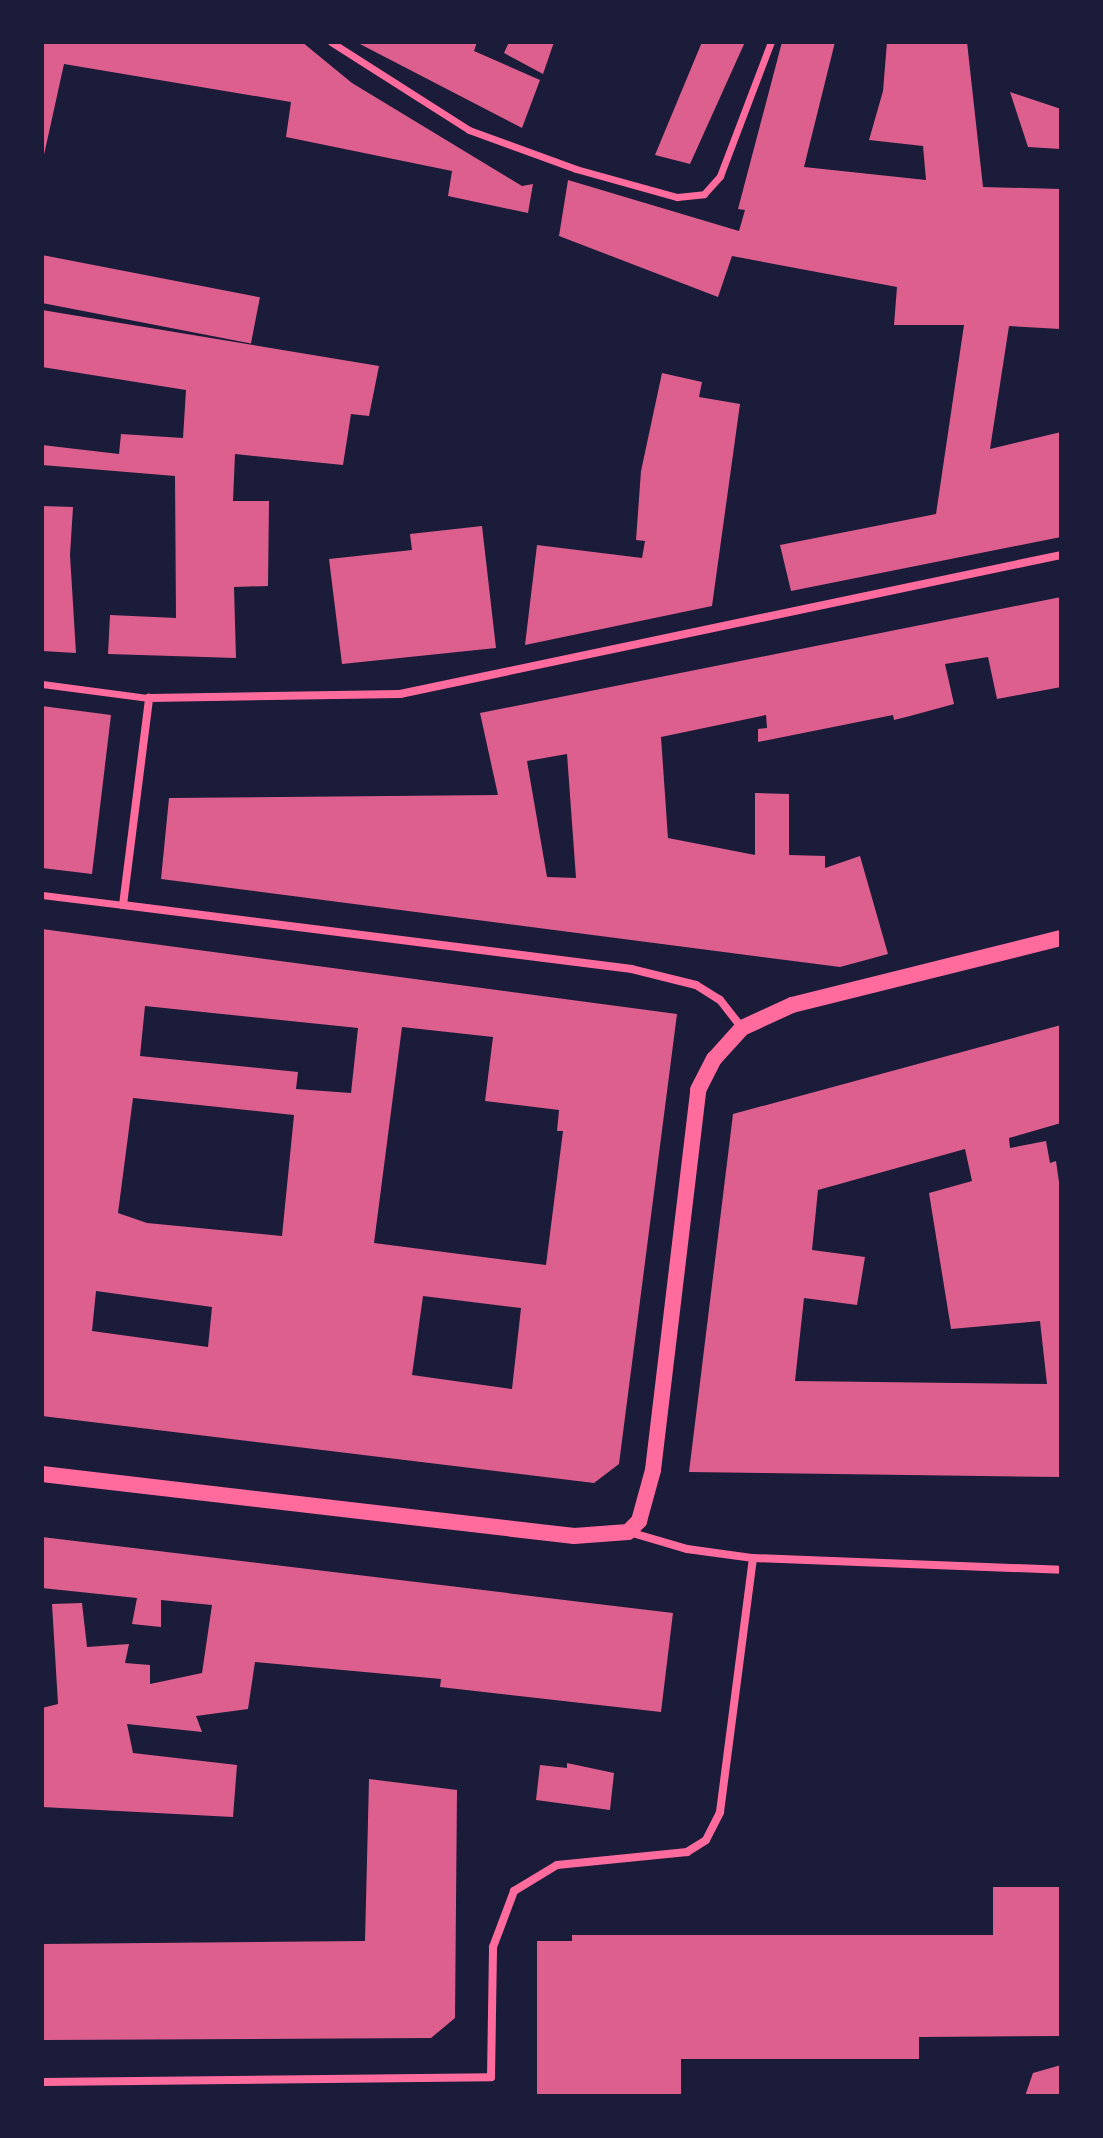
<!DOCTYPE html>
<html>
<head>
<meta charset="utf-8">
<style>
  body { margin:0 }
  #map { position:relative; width:1103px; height:2138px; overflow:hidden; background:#1b1b3a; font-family:"Nunito Sans",sans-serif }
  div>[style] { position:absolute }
  .building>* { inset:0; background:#dd5f8e; transform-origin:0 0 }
  .pedestrian>* { height:7px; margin:-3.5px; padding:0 3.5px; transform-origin:3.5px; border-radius:3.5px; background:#ff6b9d }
  .minor>* { height:8px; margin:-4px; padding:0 4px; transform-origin:4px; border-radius:4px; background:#ff6b9d }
  .secondary>* { height:16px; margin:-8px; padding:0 8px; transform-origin:8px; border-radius:8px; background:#ff6b9d }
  span { translate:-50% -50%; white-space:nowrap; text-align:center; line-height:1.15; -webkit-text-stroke:6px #1b1b3a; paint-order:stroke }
  .frame { position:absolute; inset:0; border:44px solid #1b1b3a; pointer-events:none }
</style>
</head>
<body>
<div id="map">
  <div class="building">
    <div style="clip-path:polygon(42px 42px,302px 42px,352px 83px,522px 186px,533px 184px,528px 213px,448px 196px,452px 171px,286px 137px,291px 102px,64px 64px,42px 164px)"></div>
    <div style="clip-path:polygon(356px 42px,477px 42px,474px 51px,540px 80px,522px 128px)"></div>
    <div style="clip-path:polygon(509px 42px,554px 42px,543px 74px,504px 53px)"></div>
    <div style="clip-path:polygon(702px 42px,745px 42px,690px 164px,655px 155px)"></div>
    <div style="clip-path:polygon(782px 42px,835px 42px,804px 167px,926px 180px,923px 146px,869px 140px,883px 91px,887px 42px,967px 42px,983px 187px,1061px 189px,1060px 329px,1009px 326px,990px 449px,1061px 432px,1061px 537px,791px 591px,780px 545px,936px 514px,964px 325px,894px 325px,897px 287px,732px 256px,718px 297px,559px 236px,568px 180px,739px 231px,745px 210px,738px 209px)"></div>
    <div style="clip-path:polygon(1010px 92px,1061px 109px,1061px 149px,1028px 147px)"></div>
    <div style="left:42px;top:255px;width:222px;height:47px;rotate:11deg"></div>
    <div style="clip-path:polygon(42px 310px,379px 366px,369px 416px,351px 414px,343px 465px,235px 454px,233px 501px,269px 501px,268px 586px,234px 587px,236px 658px,108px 654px,110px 615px,176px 618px,175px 476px,42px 465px,42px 445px,119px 454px,121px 434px,183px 438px,186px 390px,42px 367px)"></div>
    <div style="clip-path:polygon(662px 373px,702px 382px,699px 397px,740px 404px,712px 606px,525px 645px,537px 545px,642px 558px,645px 541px,636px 540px,641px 471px)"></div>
    <div style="clip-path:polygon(42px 506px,73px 507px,70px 555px,76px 653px,42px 651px)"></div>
    <div style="clip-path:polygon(482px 526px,496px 648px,342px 664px,329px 559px,412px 550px,410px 534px)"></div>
    <div style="clip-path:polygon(evenodd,1061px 597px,1061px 687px,997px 699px,988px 657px,945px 664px,954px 704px,910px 716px,894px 720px,893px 715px,758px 742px,758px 729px,767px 728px,766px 715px,661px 737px,668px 838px,755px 855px,755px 793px,789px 794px,789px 855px,825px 856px,825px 868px,860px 856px,888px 954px,840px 967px,161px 879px,169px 798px,498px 795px,480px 713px,1061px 597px,567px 754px,576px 878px,547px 877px,527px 761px,567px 754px)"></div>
    <div style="clip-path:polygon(42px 706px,111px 715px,92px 874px,42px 868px)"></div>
    <div style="clip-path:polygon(evenodd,42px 929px,677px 1014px,619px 1464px,594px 1483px,42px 1416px,42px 929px,145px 1006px,358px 1028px,351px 1093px,296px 1089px,298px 1072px,140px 1056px,145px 1006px,42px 929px,402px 1027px,493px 1037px,485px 1101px,559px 1110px,557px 1131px,563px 1131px,546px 1265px,374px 1243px,402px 1027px,42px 929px,133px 1098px,294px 1115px,282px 1236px,147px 1223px,118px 1213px,133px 1098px,42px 929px,96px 1291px,212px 1307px,208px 1347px,92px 1331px,96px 1291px,42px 929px,423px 1296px,521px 1308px,512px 1389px,412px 1375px,423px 1296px)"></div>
    <div style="clip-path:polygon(evenodd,1061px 1025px,1061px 1123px,1009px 1138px,1010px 1148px,1046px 1141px,1050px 1163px,1056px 1161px,1061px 1196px,1061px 1477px,689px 1472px,733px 1114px,1061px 1025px,965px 1149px,972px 1181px,929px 1193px,951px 1329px,1040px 1321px,1047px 1384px,795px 1381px,804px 1298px,857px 1305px,865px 1257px,812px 1250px,818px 1190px,965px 1149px)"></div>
    <div style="clip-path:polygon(42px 1537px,673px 1613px,661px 1712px,440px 1687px,441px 1679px,255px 1662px,248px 1709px,196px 1716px,202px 1732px,127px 1724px,133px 1753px,237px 1765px,233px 1817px,42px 1807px,42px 1708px,58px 1704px,52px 1604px,82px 1603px,87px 1647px,129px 1644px,125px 1663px,150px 1665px,150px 1684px,202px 1673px,212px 1605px,161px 1600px,161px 1627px,132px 1624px,137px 1598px,42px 1588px)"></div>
    <div style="clip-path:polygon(567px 1763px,614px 1773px,610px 1810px,536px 1800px,540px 1765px,567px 1768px)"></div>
    <div style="clip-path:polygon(369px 1779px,457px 1790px,455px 2018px,431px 2038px,42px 2040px,42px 1944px,365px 1941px)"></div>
    <div style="clip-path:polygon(993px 1887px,1061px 1887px,1061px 2036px,919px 2037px,919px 2059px,681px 2059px,681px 2096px,537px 2096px,537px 1941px,572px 1941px,572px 1935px,993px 1935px)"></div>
    <div style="clip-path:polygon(1061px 2065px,1061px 2096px,1025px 2096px,1033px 2073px)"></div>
  </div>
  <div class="pedestrian">
    <div style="left:331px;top:42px;width:164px;rotate:32.5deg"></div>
    <div style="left:469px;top:130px;width:114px;rotate:20deg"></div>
    <div style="left:576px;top:169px;width:105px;rotate:15.5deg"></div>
    <div style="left:677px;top:197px;width:27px;rotate:-6deg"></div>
    <div style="left:704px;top:194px;width:24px;rotate:-48deg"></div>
    <div style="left:720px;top:176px;width:143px;rotate:-69.2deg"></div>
    <div style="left:42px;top:684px;width:108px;rotate:7.5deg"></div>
    <div style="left:42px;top:895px;width:82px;rotate:7deg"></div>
  </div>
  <div class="minor">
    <div style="left:742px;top:1028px;width:36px;rotate:-128deg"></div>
    <div style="left:720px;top:1000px;width:28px;rotate:-148deg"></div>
    <div style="left:696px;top:985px;width:66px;rotate:-166deg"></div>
    <div style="left:632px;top:969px;width:513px;rotate:-172.83deg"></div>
    <div style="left:123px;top:905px;width:209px;rotate:-82.8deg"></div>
    <div style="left:149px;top:698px;width:251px;rotate:-0.9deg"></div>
    <div style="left:400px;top:694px;width:675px;rotate:-11.88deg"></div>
    <div style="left:629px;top:1532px;width:60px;rotate:16.3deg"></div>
    <div style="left:687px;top:1549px;width:67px;rotate:7.8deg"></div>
    <div style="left:753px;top:1558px;width:308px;rotate:2.2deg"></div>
    <div style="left:42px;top:2082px;width:449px;rotate:-0.6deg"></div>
    <div style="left:491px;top:2077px;width:130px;rotate:-89.1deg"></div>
    <div style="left:493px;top:1947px;width:60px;rotate:-69.4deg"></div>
    <div style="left:514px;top:1891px;width:50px;rotate:-31.2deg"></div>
    <div style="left:557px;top:1865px;width:131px;rotate:-5.7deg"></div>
    <div style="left:687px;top:1852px;width:22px;rotate:-32deg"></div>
    <div style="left:706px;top:1840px;width:31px;rotate:-63deg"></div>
    <div style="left:720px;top:1812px;width:256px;rotate:-82.6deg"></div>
  </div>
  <div class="secondary">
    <div style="left:42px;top:1474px;width:536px;rotate:6.65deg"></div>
    <div style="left:574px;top:1536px;width:54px;rotate:-4.2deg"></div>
    <div style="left:628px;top:1532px;width:16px;rotate:-45deg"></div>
    <div style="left:639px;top:1521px;width:53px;rotate:-74.6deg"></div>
    <div style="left:653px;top:1470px;width:383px;rotate:-83.2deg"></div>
    <div style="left:698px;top:1090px;width:35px;rotate:-63deg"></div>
    <div style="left:714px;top:1059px;width:42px;rotate:-47.9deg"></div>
    <div style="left:742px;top:1028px;width:55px;rotate:-24.7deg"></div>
    <div style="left:792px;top:1005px;width:277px;rotate:-14deg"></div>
  </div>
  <div class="frame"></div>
</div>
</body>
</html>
